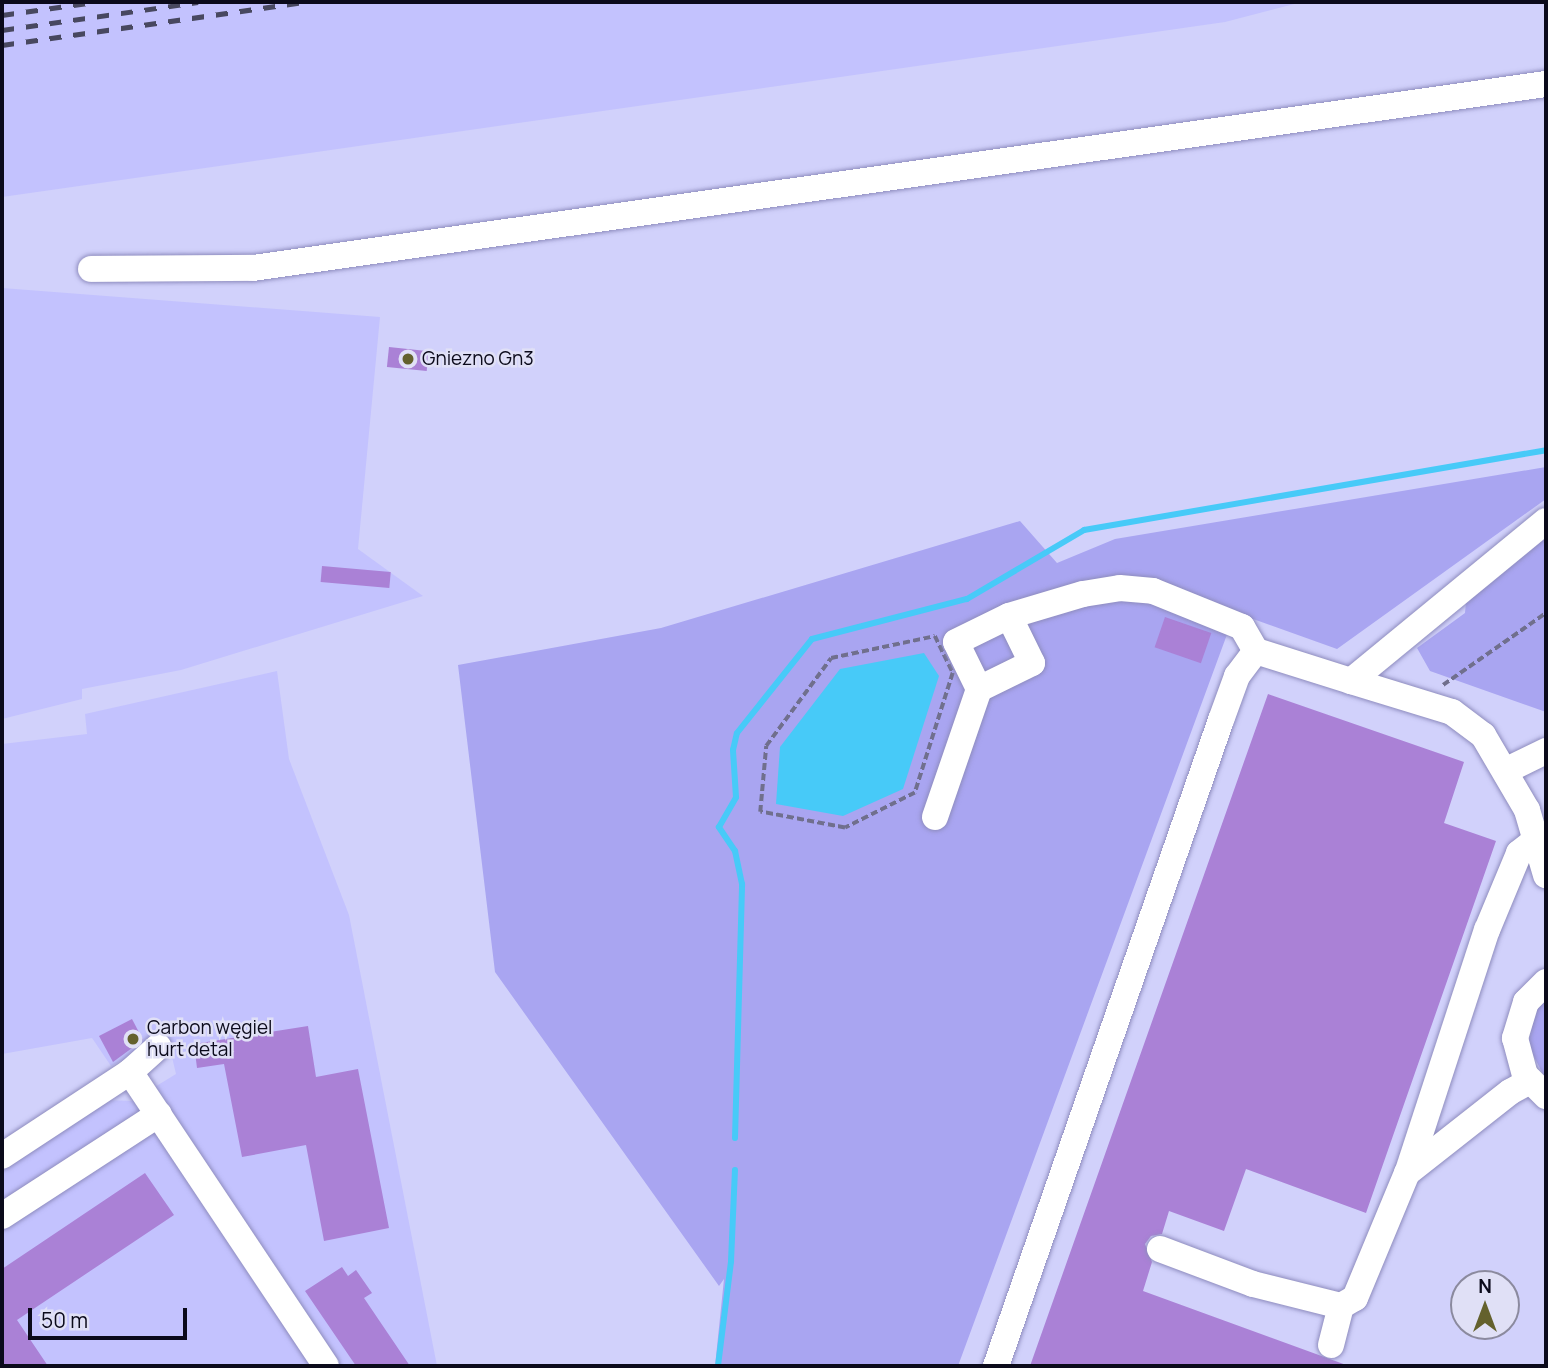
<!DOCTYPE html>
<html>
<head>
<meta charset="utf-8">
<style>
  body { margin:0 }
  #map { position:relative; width:1548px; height:1368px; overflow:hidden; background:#d1d1fb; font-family:Manrope,sans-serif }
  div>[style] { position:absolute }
  .built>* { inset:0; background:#c3c2fe }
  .green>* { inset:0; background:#a9a5f1 }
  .water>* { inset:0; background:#47caf8 }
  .stream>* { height:6px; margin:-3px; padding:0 3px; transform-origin:3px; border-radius:3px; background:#47caf8 }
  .building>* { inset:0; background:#aa81d6; transform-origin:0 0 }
  .path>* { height:3.5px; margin-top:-1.75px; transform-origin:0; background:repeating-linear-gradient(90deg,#706f8d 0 7px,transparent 0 10.5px) }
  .roads { filter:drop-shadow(0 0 2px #8e8cbe) drop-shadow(0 0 2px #8e8cbe) }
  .minor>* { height:26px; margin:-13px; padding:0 13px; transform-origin:13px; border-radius:13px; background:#fff }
  .rail>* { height:5px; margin-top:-2.5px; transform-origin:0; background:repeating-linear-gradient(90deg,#484860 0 12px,transparent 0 24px) }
  .dots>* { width:19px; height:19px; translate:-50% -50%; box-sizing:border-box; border:4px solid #e0e0f6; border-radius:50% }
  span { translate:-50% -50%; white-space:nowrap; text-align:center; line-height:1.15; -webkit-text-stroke:5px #e0e0f6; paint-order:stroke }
  .poi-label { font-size:19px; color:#0b0a1b }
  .left { translate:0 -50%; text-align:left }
  .frame { position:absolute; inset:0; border:4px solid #0b0a1b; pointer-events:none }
  .north { position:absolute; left:1450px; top:1270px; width:70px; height:70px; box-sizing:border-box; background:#e0e0f6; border:2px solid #8b8a9e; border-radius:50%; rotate:0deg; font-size:19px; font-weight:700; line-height:28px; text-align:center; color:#0b0a1b }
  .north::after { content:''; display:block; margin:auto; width:24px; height:32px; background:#64612d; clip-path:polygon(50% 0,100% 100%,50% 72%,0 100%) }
  .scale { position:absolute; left:28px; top:1308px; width:159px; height:32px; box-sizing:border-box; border:4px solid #0b0a1b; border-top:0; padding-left:9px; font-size:21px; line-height:24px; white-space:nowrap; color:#0b0a1b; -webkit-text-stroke:5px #e0e0f6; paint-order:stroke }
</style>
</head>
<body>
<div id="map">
  <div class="built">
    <div style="clip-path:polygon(2px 2px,1302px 2px,1225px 22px,2px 197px)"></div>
    <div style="clip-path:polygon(2px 288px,380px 317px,358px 549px,423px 596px,181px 670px,82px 689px,82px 699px,2px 719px)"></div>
    <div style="clip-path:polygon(277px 671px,289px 759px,349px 915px,437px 1366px,2px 1366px,2px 1172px,104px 1100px,132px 1101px,176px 1074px,172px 1057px,149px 1046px,111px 1066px,92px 1038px,2px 1054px,2px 744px,87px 734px,85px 714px)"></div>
  </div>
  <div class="green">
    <div style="clip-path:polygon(1546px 467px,1546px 499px,1337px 649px,1149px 582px,1101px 598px,1152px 601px,1229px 629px,958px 1366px,715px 1366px,724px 1279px,719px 1286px,495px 972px,458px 665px,661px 628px,1020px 521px,1057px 563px,1115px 539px)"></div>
    <div style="clip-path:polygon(1546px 535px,1546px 712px,1430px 671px,1417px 648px,1465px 613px,1467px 591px)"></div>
    <div style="clip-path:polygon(1546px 997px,1546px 1080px,1528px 1045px,1535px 1012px)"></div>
  </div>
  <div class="water">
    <div style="clip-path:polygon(924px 653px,939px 676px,903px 789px,843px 816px,776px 804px,780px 747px,840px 669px)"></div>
  </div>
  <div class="stream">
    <div style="left:735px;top:1138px;width:254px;rotate:-88.4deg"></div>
    <div style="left:742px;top:884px;width:34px;rotate:-102deg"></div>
    <div style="left:735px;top:851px;width:29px;rotate:-124deg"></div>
    <div style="left:719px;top:827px;width:34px;rotate:-60deg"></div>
    <div style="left:736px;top:797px;width:47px;rotate:-93.7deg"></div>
    <div style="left:733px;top:750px;width:17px;rotate:-77deg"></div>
    <div style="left:737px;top:733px;width:120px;rotate:-51.4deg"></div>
    <div style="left:812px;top:639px;width:160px;rotate:-14.5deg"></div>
    <div style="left:967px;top:599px;width:136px;rotate:-30.5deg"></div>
    <div style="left:1084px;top:530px;width:469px;rotate:-9.8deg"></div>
    <div style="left:718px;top:1366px;width:106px;rotate:-82.9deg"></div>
    <div style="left:731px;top:1261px;width:91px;rotate:-87.5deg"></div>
  </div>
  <div class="building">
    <div style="left:389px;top:347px;width:40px;height:20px;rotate:6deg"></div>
    <div style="left:322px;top:566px;width:69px;height:16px;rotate:5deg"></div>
    <div style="left:1165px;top:617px;width:49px;height:32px;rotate:19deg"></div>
    <div style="clip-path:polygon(1268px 694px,1464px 762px,1444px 823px,1496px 841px,1366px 1213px,1246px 1169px,1224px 1231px,1169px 1211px,1162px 1234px,1151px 1236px,1145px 1244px,1152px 1262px,1143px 1291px,1349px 1366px,1030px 1366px)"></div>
    <div style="clip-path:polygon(132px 1019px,143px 1040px,113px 1062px,99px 1036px)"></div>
    <div style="clip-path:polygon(308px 1026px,316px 1077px,358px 1069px,389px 1228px,324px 1241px,306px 1145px,242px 1157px,224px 1064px,197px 1068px,194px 1044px)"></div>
    <div style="clip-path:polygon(145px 1173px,174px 1215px,17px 1320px,48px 1366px,2px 1366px,2px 1269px)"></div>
    <div style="clip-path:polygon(342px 1267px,348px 1276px,356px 1270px,372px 1293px,364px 1298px,410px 1366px,356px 1366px,305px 1291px)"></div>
  </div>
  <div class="path">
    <div style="left:935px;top:636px;width:41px;rotate:64.1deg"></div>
    <div style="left:953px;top:673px;width:126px;rotate:107.6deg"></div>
    <div style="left:915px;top:793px;width:78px;rotate:153.4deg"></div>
    <div style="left:845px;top:828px;width:86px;rotate:-169.3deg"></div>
    <div style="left:760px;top:812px;width:66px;rotate:-84.8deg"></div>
    <div style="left:766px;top:746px;width:109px;rotate:-53.5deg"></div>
    <div style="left:831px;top:658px;width:106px;rotate:-11.9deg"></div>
    <div style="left:1443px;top:685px;width:126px;rotate:-35deg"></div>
  </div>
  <div class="roads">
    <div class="minor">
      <div style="left:91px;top:269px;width:162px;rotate:-0.4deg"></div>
      <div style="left:253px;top:268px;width:1306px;rotate:-8.1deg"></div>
      <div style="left:1351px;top:681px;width:106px;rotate:17.1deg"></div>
      <div style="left:1452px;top:712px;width:39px;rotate:37deg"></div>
      <div style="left:1483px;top:735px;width:87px;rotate:59.6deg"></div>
      <div style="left:1527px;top:810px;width:68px;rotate:73.7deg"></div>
      <div style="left:979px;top:689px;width:59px;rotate:-26.1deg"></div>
      <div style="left:1032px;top:663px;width:52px;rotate:-116.1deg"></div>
      <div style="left:1507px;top:770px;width:43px;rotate:-26deg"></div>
      <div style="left:935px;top:817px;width:135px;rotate:-71deg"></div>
      <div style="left:979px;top:689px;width:52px;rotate:-116.1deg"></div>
      <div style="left:956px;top:642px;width:59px;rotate:-26.1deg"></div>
      <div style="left:1009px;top:616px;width:77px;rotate:-16.6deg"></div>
      <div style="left:1083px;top:594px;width:37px;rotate:-9deg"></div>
      <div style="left:1120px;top:588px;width:33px;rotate:5deg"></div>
      <div style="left:1153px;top:591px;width:96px;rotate:22deg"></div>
      <div style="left:1242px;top:627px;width:28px;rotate:60deg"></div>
      <div style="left:1256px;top:651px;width:100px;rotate:17.5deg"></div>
      <div style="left:1351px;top:681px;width:252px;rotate:-39.4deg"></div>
      <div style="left:1546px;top:982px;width:28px;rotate:135deg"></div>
      <div style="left:1526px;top:1002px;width:38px;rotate:107deg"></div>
      <div style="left:1515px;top:1038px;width:38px;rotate:75deg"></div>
      <div style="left:1525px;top:1075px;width:30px;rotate:45deg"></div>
      <div style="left:130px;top:1072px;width:353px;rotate:56.3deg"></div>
      <div style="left:2px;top:1156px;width:153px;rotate:-33.3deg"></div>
      <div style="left:130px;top:1072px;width:38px;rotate:-42deg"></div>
      <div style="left:1408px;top:1171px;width:254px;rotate:-71.9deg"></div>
      <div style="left:1487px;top:930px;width:83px;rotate:-67.4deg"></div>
      <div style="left:1519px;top:853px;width:24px;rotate:-38deg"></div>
      <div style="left:2px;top:1216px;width:187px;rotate:-33deg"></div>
      <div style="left:1160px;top:1249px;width:99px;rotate:20.6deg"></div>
      <div style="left:1253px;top:1284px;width:91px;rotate:14deg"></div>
      <div style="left:1341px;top:1306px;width:16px;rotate:-30deg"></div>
      <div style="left:1355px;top:1298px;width:135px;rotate:-67.4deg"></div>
      <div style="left:1407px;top:1173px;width:131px;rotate:-38.2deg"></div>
      <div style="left:1510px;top:1092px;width:23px;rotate:-29deg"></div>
      <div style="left:1331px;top:1345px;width:40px;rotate:-75.6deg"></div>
      <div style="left:996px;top:1366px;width:684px;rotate:-70.8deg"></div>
      <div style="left:1221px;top:720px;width:47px;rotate:-70deg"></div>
      <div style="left:1237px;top:676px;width:31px;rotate:-53deg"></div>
    </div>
  </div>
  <div class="rail">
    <div style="left:2px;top:15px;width:94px;rotate:-8deg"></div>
    <div style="left:2px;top:30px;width:198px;rotate:-8.1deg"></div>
    <div style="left:2px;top:45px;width:305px;rotate:-8.1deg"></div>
  </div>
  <div class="dots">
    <div style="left:408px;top:359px;background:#64612d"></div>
    <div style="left:133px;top:1039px;background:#64612d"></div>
  </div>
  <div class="poi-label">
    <span class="left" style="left:422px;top:359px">Gniezno Gn3</span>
    <span class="left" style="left:147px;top:1039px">Carbon węgiel<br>hurt detal</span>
  </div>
  <div class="frame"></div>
  <div class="north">N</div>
  <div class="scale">50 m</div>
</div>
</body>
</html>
